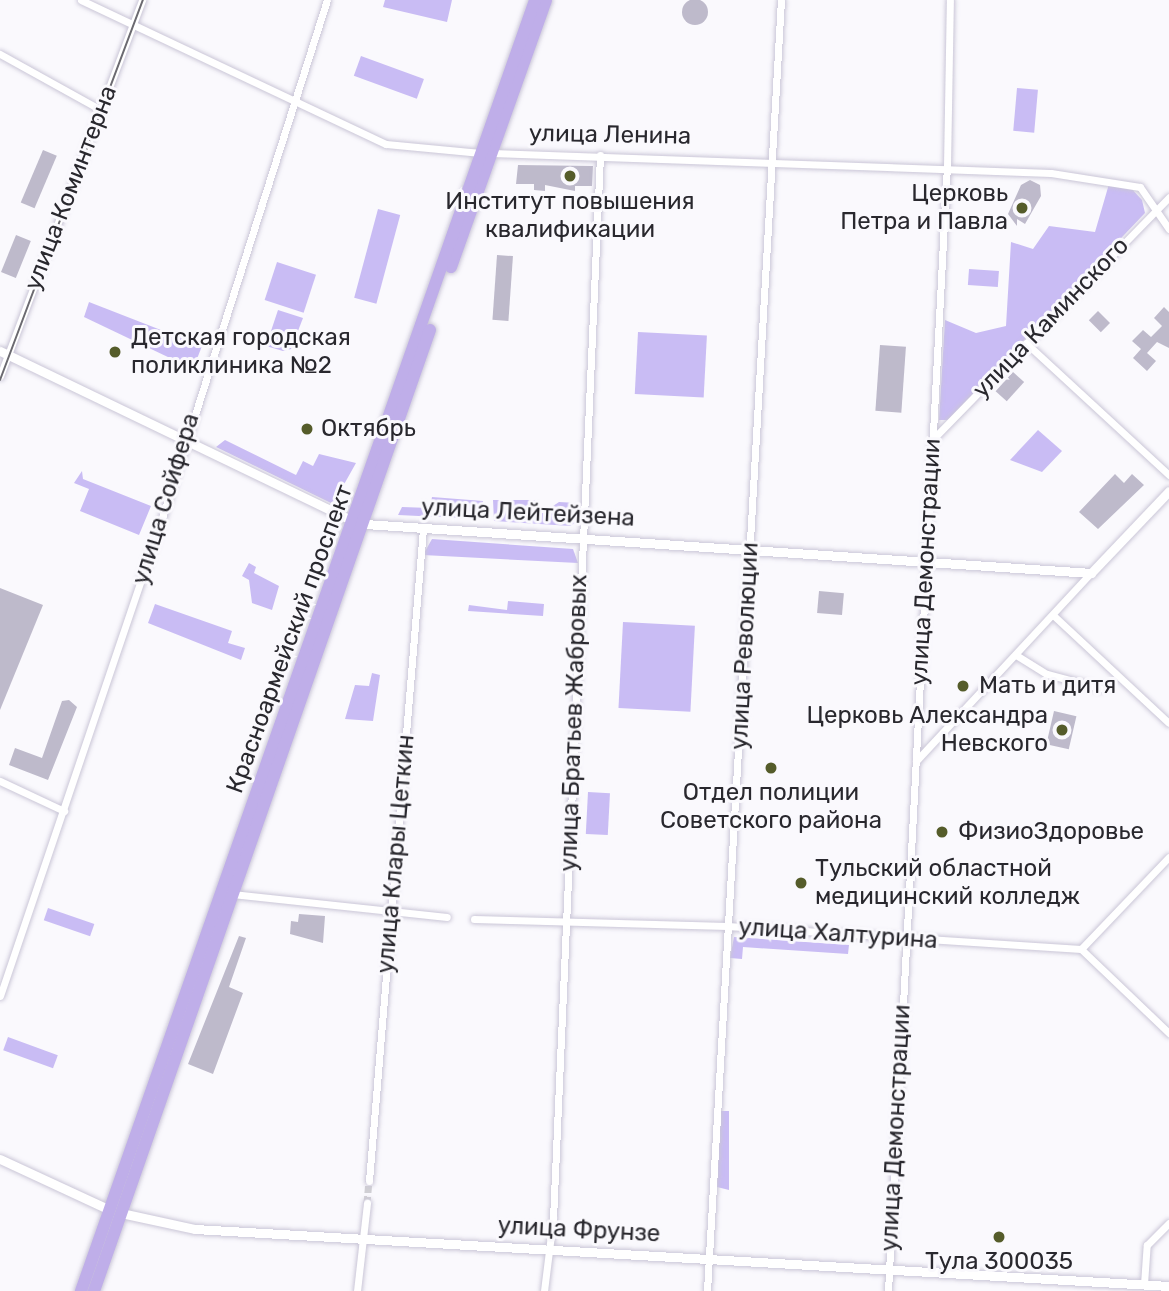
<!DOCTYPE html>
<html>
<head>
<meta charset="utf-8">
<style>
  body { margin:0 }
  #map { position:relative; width:1169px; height:1291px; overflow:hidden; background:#faf9fd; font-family:Rubik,sans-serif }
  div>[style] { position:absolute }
  .green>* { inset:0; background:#c9bcf4; transform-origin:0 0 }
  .building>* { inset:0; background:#bebacb; transform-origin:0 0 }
  .round { border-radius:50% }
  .minor-tunnel>* { height:7px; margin-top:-3.5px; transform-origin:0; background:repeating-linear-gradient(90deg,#d0cfd4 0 7px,transparent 0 10.5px) }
  .roads { filter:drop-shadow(0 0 2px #cac6d7) drop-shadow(0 0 2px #cac6d7) }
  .minor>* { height:7px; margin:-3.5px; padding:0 3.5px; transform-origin:3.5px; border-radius:3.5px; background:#fff }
  .tertiary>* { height:9px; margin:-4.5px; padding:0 4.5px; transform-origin:4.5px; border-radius:4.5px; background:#fff }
  .primary>* { height:12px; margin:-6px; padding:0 6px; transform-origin:6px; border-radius:6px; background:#bfaee9 }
  .tram>* { height:2px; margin:-1px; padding:0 1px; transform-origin:1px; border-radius:1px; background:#6b6a70 }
  .dots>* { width:19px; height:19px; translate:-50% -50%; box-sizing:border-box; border:4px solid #faf9fd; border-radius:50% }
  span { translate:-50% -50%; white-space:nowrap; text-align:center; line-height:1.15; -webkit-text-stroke:6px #faf9fd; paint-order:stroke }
  .street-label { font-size:24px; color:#29282e }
  .poi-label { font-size:24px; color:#29282e }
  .right { translate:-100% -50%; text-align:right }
  .left { translate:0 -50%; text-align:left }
</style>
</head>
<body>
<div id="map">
  <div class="green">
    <div style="clip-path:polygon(385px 0,452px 0,447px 22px,383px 7px)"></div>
    <div style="left:361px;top:56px;width:67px;height:21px;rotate:20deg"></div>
    <div style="left:1017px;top:88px;width:21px;height:43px;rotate:5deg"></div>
    <div style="clip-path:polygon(1109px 184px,1130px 187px,1142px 200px,1145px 213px,948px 420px,939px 420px,945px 320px,976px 333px,1006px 326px,1011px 242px,1033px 249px,1049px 226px,1095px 232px)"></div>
    <div style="left:378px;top:209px;width:23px;height:92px;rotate:15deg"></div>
    <div style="left:277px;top:262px;width:41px;height:40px;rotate:18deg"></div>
    <div style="left:969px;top:269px;width:30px;height:16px;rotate:4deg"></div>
    <div style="clip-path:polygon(89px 302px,202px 346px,193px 369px,84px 317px)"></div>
    <div style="clip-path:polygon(278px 310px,303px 318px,291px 349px,283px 351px,266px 346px)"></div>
    <div style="left:638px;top:332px;width:69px;height:62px;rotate:3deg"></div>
    <div style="clip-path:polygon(1038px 430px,1062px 451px,1042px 472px,1010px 460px)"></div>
    <div style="clip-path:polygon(225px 440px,296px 475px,303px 461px,313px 466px,319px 454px,356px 463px,333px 504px,216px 447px)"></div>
    <div style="clip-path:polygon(82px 471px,83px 479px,151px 506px,139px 535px,80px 511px,89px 489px,74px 483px)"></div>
    <div style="clip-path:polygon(432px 497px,483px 501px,481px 519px,398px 515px,402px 507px,430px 508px)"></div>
    <div style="clip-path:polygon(493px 500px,535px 500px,537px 507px,550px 508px,559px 502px,577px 503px,577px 521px,571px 526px,494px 521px)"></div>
    <div style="clip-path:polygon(432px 539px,573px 549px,578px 563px,423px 555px)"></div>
    <div style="clip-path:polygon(249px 563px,256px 567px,254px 573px,279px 586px,272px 610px,252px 603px,249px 580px,242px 576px)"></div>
    <div style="clip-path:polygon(508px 601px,544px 604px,543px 616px,468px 611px,469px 605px,507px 610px)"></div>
    <div style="clip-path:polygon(155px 604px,232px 631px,228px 643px,245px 648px,241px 660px,148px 623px)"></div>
    <div style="left:623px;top:622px;width:72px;height:86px;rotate:3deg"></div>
    <div style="clip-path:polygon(372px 673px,380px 675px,373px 721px,345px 719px,355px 685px,369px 686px)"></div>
    <div style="left:588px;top:792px;width:22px;height:42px;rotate:3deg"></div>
    <div style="left:48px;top:908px;width:49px;height:13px;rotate:19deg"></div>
    <div style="clip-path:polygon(734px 937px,849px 945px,848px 954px,743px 947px,742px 959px,730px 958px)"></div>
    <div style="left:8px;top:1037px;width:53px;height:14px;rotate:20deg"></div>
    <div style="clip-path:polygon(721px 1111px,729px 1111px,729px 1190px,717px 1187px)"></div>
  </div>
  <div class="building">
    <div class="round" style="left:682px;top:-1px;width:26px;height:26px"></div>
    <div style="left:43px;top:150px;width:15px;height:57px;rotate:23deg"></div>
    <div style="clip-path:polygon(518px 165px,593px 166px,592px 186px,575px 186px,575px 191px,545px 185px,545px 191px,534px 190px,534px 184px,516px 184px)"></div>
    <div style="clip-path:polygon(1030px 180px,1040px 185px,1041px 196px,1025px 224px,1017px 219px,1017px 226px,1008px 214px,1021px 185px)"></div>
    <div style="left:16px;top:235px;width:16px;height:40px;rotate:22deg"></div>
    <div style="left:497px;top:255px;width:16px;height:65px;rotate:4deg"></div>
    <div style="clip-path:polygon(1164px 307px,1169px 312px,1169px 348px,1157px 342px,1147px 353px,1156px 361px,1147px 371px,1133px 358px,1141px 349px,1132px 341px,1143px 330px,1151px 337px,1162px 326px,1154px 318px)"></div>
    <div style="left:1098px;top:311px;width:17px;height:13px;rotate:45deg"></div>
    <div style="left:880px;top:345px;width:26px;height:66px;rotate:4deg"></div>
    <div style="left:1013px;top:372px;width:15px;height:26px;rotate:42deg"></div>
    <div style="clip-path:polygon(1115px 474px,1124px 483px,1132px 474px,1144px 485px,1098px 529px,1079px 512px)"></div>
    <div style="clip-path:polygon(0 588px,43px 605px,0 710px)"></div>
    <div style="left:819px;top:591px;width:25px;height:22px;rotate:5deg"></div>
    <div style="clip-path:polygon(69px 700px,77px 707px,48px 780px,9px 765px,15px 748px,42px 758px,62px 701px)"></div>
    <div style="left:1054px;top:711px;width:23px;height:34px;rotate:13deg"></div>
    <div style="clip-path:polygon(299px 914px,325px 916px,323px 943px,290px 934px,291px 921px,298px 922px)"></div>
    <div style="clip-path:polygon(239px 936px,246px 938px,229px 987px,243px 993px,213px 1074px,188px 1064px)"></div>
  </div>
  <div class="minor-tunnel">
    <div style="left:367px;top:1203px;width:22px;rotate:-85deg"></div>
  </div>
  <div class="roads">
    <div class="minor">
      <div style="left:81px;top:0;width:337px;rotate:25.3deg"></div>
      <div style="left:386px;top:144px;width:95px;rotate:5.4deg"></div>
      <div style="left:0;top:54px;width:115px;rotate:29deg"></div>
      <div style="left:492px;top:153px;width:559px;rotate:2.05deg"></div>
      <div style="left:1051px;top:173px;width:90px;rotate:8.9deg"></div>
      <div style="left:1140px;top:187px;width:51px;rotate:55.4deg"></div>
      <div style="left:1026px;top:343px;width:195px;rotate:42.7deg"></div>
      <div style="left:0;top:376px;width:402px;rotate:-69.3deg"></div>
      <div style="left:933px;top:439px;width:338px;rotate:-45.7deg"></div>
      <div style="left:1053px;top:615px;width:158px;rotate:43deg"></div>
      <div style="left:1016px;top:655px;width:36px;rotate:32deg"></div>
      <div style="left:1047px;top:674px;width:55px;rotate:14.8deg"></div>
      <div style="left:916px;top:761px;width:257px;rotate:-47.1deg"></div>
      <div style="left:0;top:781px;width:71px;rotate:25.1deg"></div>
      <div style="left:232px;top:894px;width:216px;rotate:6.1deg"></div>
      <div style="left:474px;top:919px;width:253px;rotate:1.6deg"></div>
      <div style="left:727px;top:926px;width:355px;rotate:3.7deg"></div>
      <div style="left:1081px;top:949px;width:122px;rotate:43.7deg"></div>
      <div style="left:1081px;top:949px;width:127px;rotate:-46.3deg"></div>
      <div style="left:0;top:996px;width:508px;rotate:-71.28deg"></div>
      <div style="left:163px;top:515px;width:540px;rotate:-72.34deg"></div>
      <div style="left:369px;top:1181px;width:655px;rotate:-85.27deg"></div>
      <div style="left:1144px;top:1284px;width:39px;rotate:-86deg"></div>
      <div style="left:1147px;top:1245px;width:31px;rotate:-45deg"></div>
      <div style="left:357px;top:1291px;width:89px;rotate:-83.5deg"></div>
      <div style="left:544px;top:1291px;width:73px;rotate:-82.9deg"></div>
      <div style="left:553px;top:1219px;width:1065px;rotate:-87.47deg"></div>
      <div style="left:707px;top:1291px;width:1293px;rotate:-86.72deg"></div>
      <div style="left:888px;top:1291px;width:1127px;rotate:-87deg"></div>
      <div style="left:947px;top:166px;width:166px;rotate:-89deg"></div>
    </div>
    <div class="tertiary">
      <div style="left:0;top:351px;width:392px;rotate:25.7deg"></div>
      <div style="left:365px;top:524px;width:728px;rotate:3.86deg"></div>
      <div style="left:1091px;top:573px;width:113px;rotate:-46.4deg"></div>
      <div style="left:0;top:1159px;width:121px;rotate:24.9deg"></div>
      <div style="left:121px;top:1213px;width:76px;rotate:12.2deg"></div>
      <div style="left:195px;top:1229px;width:976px;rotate:3.35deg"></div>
    </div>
    <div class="primary">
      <div style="left:451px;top:267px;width:283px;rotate:-70.4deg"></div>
      <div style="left:81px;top:1291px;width:1369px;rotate:-70.62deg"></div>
      <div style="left:94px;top:1291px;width:1018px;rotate:-70.73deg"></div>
    </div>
  </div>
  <div class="tram">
    <div style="left:0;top:380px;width:406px;rotate:-69.4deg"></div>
  </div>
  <div class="dots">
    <div style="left:570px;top:176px;background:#555c2a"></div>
    <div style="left:1022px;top:208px;background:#555c2a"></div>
    <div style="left:115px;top:352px;background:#555c2a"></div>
    <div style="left:307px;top:429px;background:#555c2a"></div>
    <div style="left:963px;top:686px;background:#555c2a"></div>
    <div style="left:1062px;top:730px;background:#555c2a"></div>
    <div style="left:771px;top:768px;background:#555c2a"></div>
    <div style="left:942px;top:832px;background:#555c2a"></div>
    <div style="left:801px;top:883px;background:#555c2a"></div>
    <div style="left:999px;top:1237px;background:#555c2a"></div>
  </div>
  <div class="street-label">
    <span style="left:610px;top:135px;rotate:1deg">улица Ленина</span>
    <span style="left:71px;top:188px;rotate:-69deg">улица Коминтерна</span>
    <span style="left:1051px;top:318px;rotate:-46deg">улица Каминского</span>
    <span style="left:166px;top:499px;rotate:-73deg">улица Сойфера</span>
    <span style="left:528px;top:513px;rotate:3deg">улица Лейтейзена</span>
    <span style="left:926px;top:562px;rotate:-87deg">улица Демонстрации</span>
    <span style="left:290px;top:639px;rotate:-70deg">Красноармейский проспект</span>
    <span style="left:745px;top:646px;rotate:-87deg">улица Революции</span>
    <span style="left:574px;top:723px;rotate:-88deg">улица Братьев Жабровых</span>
    <span style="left:396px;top:854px;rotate:-85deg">улица Клары Цеткин</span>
    <span style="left:838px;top:934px;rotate:4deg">улица Халтурина</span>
    <span style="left:896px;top:1128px;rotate:-87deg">улица Демонстрации</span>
    <span style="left:579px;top:1230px;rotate:3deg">улица Фрунзе</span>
  </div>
  <div class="poi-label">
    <span class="right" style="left:1008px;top:208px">Церковь<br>Петра и Павла</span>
    <span style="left:570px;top:216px">Институт повышения<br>квалификации</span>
    <span class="left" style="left:131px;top:352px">Детская городская<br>поликлиника №2</span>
    <span class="left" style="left:321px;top:429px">Октябрь</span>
    <span class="left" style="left:979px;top:686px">Мать и дитя</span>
    <span class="right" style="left:1048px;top:730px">Церковь Александра<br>Невского</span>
    <span style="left:771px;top:807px">Отдел полиции<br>Советского района</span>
    <span class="left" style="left:958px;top:832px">ФизиоЗдоровье</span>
    <span class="left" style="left:815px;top:883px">Тульский областной<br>медицинский колледж</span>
    <span style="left:999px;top:1262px">Тула 300035</span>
  </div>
</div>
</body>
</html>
